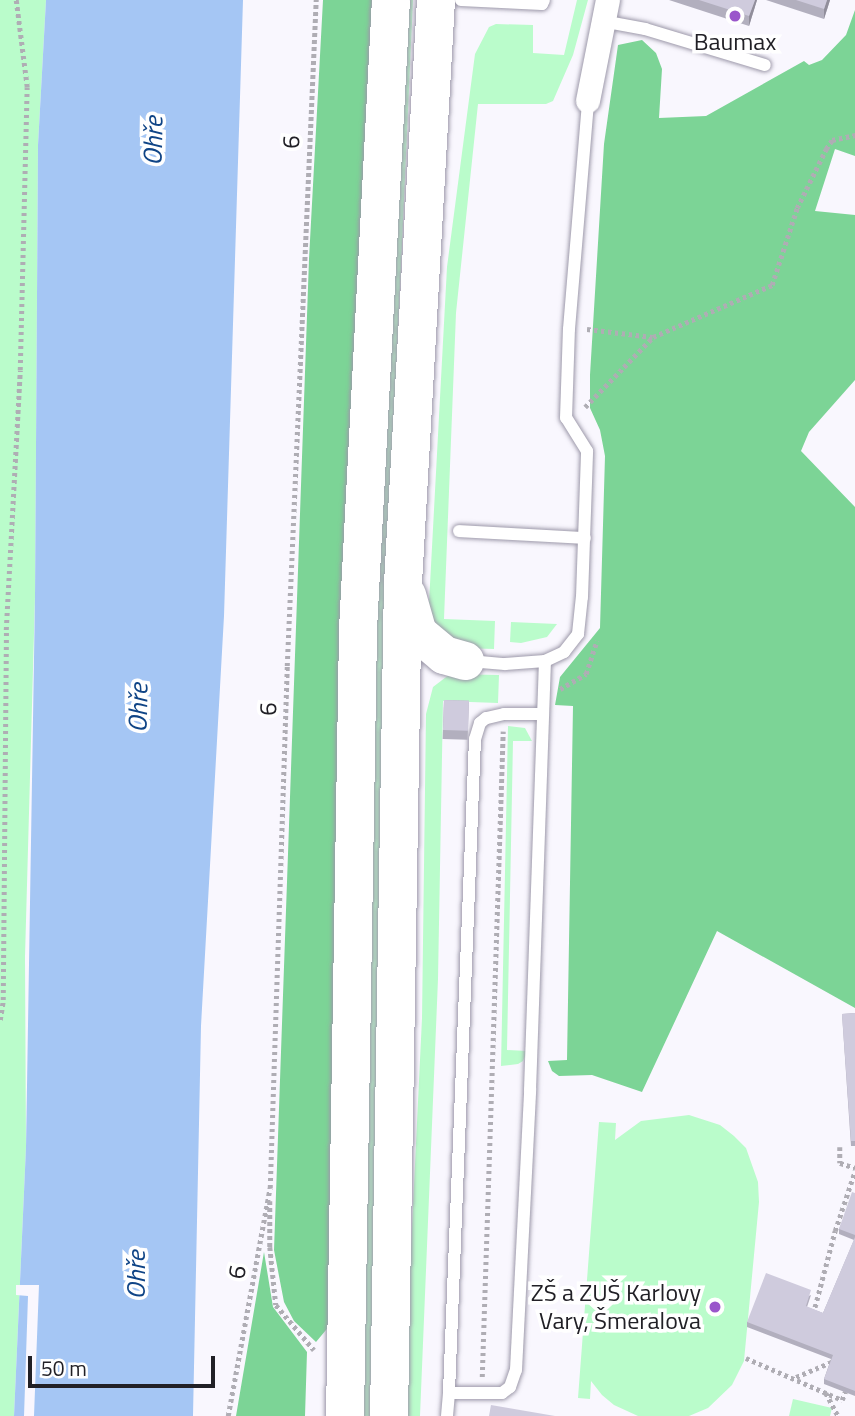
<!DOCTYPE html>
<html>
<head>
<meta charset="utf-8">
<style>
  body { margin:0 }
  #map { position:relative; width:855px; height:1416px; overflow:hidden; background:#f9f7fe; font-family:"Titillium Web",sans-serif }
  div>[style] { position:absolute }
  .green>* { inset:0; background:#bafccb }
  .forest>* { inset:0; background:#7cd496 }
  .water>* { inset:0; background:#a5c6f4 }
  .pier>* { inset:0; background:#f9f7fe }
  .path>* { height:4.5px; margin-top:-2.25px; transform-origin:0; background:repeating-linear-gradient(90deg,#afadb4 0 3.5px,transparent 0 7px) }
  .roads { filter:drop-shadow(0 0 2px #9d99aa) drop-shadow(0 0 2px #9d99aa) }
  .lane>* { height:12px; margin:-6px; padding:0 6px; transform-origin:6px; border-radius:6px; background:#fff }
  .street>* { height:24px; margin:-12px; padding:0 12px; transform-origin:12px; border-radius:12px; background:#fff }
  .highway>* { height:38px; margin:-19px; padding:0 19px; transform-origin:19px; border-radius:19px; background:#fff }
  .wall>* { inset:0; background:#b2afbe; transform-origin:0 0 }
  .shaded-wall>* { inset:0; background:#918e9b }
  .building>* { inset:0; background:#cfcbdd; transform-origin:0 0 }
  .dots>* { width:19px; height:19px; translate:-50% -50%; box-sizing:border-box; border:4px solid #fff; border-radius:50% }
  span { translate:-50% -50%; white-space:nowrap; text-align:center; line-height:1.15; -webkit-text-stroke:7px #fff; paint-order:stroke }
  .poi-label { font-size:24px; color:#212026 }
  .right { translate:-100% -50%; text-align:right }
  .street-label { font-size:24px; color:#212026 }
  .water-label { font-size:26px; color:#0f4486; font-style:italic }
  .scale { position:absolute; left:28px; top:1356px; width:187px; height:32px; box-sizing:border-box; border:4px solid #212026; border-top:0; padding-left:9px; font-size:21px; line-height:24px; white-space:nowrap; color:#212026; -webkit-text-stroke:5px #fff; paint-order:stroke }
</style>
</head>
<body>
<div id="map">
  <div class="green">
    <div style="clip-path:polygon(0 0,46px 0,38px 145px,35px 597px,25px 957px,26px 1147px,14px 1416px,0 1416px)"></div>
    <div style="clip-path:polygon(403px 0,413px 0,389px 532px,370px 1416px,360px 1416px,378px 533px)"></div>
    <div style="clip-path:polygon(577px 0,588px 0,573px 55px,553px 101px,546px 104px,478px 104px,456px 313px,444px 619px,495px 621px,494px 649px,461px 648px,439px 638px,429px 603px,447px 267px,475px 54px,489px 27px,496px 24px,533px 25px,533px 53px,564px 55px)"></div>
    <div style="clip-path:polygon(511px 622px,557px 624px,547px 637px,521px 643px,510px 642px)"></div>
    <div style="clip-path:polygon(450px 674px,499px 675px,498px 703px,443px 701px,438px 979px,420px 1416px,403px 1416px,422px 1018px,426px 714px,433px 687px)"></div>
    <div style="clip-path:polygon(508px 726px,525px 728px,532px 741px,513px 741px,507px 1050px,527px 1051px,523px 1061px,518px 1064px,501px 1066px)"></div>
    <div style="clip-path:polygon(689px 1115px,720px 1125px,734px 1136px,746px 1148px,758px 1182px,759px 1202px,744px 1361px,732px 1385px,708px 1408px,689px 1416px,638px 1416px,614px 1405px,602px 1395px,591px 1381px,590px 1399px,578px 1398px,599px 1122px,616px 1123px,615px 1140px,641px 1121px)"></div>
    <div style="clip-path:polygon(793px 1399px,832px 1408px,830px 1416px,789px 1416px)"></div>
  </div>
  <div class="forest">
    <div style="clip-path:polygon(323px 0,372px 0,355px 332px,331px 1324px,316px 1342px,294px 1321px,284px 1302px,274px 1250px,309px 259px)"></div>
    <div style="clip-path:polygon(855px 10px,855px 156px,835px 149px,815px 211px,855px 215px,855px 380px,809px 432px,801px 451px,855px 507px,855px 1008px,717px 931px,642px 1092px,592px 1075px,559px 1076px,552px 1071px,548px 1061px,567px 1060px,573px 706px,555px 705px,560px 677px,600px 628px,605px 456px,600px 430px,590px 408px,590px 375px,604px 144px,618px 45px,642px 40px,656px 53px,662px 69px,659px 118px,706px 116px,804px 61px,809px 65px,822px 60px,846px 35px)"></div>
    <div style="clip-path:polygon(264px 1252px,273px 1307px,307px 1352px,305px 1416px,236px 1416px)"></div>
  </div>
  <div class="water">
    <div style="clip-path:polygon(46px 0,243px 0,224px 616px,201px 1026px,193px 1416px,14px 1416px,26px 1147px,35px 597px,38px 145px)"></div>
  </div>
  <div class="pier">
    <div style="clip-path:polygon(16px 1285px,39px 1285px,34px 1416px,24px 1416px,28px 1296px,16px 1295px)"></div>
  </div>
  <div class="path">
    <div style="left:587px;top:329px;width:66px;rotate:6.9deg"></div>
    <div style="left:653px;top:337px;width:130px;rotate:-23.6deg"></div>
    <div style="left:772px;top:285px;width:81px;rotate:-72deg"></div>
    <div style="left:797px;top:208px;width:66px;rotate:-63.8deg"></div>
    <div style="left:826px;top:149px;width:11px;rotate:-56deg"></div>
    <div style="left:832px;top:140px;width:24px;rotate:-12deg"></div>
    <div style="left:585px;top:407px;width:96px;rotate:-45.8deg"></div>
    <div style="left:560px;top:689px;width:30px;rotate:-30deg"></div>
    <div style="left:586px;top:674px;width:35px;rotate:-72deg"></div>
    <div style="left:0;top:1020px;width:20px;rotate:-81deg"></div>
    <div style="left:3px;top:1000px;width:370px;rotate:-89.5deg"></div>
    <div style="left:6px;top:630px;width:260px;rotate:-86.9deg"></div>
    <div style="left:20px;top:370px;width:283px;rotate:-88.6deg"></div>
    <div style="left:27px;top:87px;width:88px;rotate:-97.2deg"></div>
    <div style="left:840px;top:1147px;width:16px;rotate:90deg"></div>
    <div style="left:840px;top:1163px;width:16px;rotate:18deg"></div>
    <div style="left:270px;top:1201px;width:46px;rotate:90deg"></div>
    <div style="left:270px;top:1247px;width:58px;rotate:84.1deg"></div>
    <div style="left:276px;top:1305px;width:59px;rotate:49.8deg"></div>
    <div style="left:813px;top:1314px;width:86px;rotate:-75.2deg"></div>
    <div style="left:835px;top:1231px;width:63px;rotate:-71.6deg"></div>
    <div style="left:746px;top:1358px;width:105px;rotate:23.6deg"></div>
    <div style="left:842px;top:1400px;width:9px;rotate:-69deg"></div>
    <div style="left:482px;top:1377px;width:646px;rotate:-88.14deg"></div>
    <div style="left:796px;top:1377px;width:39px;rotate:-23deg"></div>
    <div style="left:826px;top:1393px;width:26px;rotate:62deg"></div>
    <div style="left:228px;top:1416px;width:232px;rotate:-79.6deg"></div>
    <div style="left:270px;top:1188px;width:522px;rotate:-88.13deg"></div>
    <div style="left:287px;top:666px;width:667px;rotate:-87.51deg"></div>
  </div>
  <div class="roads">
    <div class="lane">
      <div style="left:461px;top:0;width:81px;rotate:2.8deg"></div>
      <div style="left:542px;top:4px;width:4px;rotate:-63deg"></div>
      <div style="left:602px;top:21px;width:44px;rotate:10.5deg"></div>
      <div style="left:645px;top:29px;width:125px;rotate:16.7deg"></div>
      <div style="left:459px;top:531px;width:126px;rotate:3.2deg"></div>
      <div style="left:469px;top:661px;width:36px;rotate:5deg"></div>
      <div style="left:505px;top:664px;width:40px;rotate:-4.3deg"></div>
      <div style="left:545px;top:661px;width:21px;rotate:-25deg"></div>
      <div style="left:564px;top:652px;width:23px;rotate:-52deg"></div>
      <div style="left:578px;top:634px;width:37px;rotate:-84deg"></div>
      <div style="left:582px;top:597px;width:146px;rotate:-88deg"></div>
      <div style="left:587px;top:451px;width:39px;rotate:-122deg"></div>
      <div style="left:566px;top:418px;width:89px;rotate:-88.1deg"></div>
      <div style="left:569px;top:329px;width:229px;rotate:-85.2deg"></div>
      <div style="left:543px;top:714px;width:39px;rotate:180deg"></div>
      <div style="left:504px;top:714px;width:18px;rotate:167deg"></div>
      <div style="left:486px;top:718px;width:8px;rotate:140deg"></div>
      <div style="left:480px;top:723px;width:17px;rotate:107deg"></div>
      <div style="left:475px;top:739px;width:655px;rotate:92.28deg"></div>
      <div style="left:449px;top:1393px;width:53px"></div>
      <div style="left:502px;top:1393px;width:10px;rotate:-37deg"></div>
      <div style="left:510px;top:1387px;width:18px;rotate:-71deg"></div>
      <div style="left:516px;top:1370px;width:280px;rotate:-87.1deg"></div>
      <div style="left:530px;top:1090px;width:429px;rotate:-88deg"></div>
      <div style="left:447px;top:1416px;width:23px;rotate:-85deg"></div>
    </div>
    <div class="street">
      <div style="left:588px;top:101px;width:103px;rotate:-78.8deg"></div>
    </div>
    <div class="highway">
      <div style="left:407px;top:595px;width:40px;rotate:74deg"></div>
      <div style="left:418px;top:633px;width:34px;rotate:40deg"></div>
      <div style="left:444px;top:655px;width:22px;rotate:16deg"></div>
      <div style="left:345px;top:1416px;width:787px;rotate:-89.05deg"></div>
      <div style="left:358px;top:629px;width:630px;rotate:-87deg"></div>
      <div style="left:389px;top:1416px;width:833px;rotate:-89.04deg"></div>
      <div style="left:403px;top:583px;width:584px;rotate:-86.76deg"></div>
    </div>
  </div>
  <div class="wall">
    <div style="clip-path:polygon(669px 0,757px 0,749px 26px)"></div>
    <div style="clip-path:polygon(766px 0,830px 0,824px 19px)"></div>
    <div style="left:444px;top:700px;width:25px;height:39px;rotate:2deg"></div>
    <div style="clip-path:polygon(855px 1013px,855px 1146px,851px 1146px,842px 1014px)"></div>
    <div style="clip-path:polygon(855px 1193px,855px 1396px,824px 1384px,824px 1379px,831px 1359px,747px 1327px,747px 1322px,811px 1295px,807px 1307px,823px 1313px,854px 1240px,839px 1234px,839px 1229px)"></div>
  </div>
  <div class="shaded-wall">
    <div style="clip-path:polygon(755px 0,757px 0,749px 26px,749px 16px)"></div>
    <div style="clip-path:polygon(827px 0,830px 0,824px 19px,824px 9px)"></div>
  </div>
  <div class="building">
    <div style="clip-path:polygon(699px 0,755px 0,749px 16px)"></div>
    <div style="clip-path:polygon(796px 0,827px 0,824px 9px)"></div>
    <div style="left:444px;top:700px;width:25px;height:30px;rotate:2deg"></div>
    <div style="clip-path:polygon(855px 1013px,855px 1141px,851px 1141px,842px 1014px)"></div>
    <div style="clip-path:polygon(852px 1192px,855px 1193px,855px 1235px,839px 1229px)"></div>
    <div style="clip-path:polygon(855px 1237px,855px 1391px,824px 1379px,833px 1355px,747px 1322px,766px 1273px,811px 1290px,806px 1306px,823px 1313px)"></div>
    <div style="clip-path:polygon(491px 1405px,555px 1416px,489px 1416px)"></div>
  </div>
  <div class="dots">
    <div style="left:735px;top:16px;background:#9a56cb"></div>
    <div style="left:715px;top:1307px;background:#9a56cb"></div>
  </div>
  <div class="poi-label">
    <span style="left:735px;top:42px">Baumax</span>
    <span class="right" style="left:701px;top:1307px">ZŠ a ZUŠ Karlovy<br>Vary, Šmeralova</span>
  </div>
  <div class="street-label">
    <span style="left:291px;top:142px;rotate:-88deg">6</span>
    <span style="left:268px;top:709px;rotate:-88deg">6</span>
    <span style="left:237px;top:1272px;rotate:-79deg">6</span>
  </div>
  <div class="water-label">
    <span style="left:153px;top:141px;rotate:-89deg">Ohře</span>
    <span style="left:138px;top:708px;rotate:-89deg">Ohře</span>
    <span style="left:136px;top:1275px;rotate:-90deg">Ohře</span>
  </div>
  <div class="scale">50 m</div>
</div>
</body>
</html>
